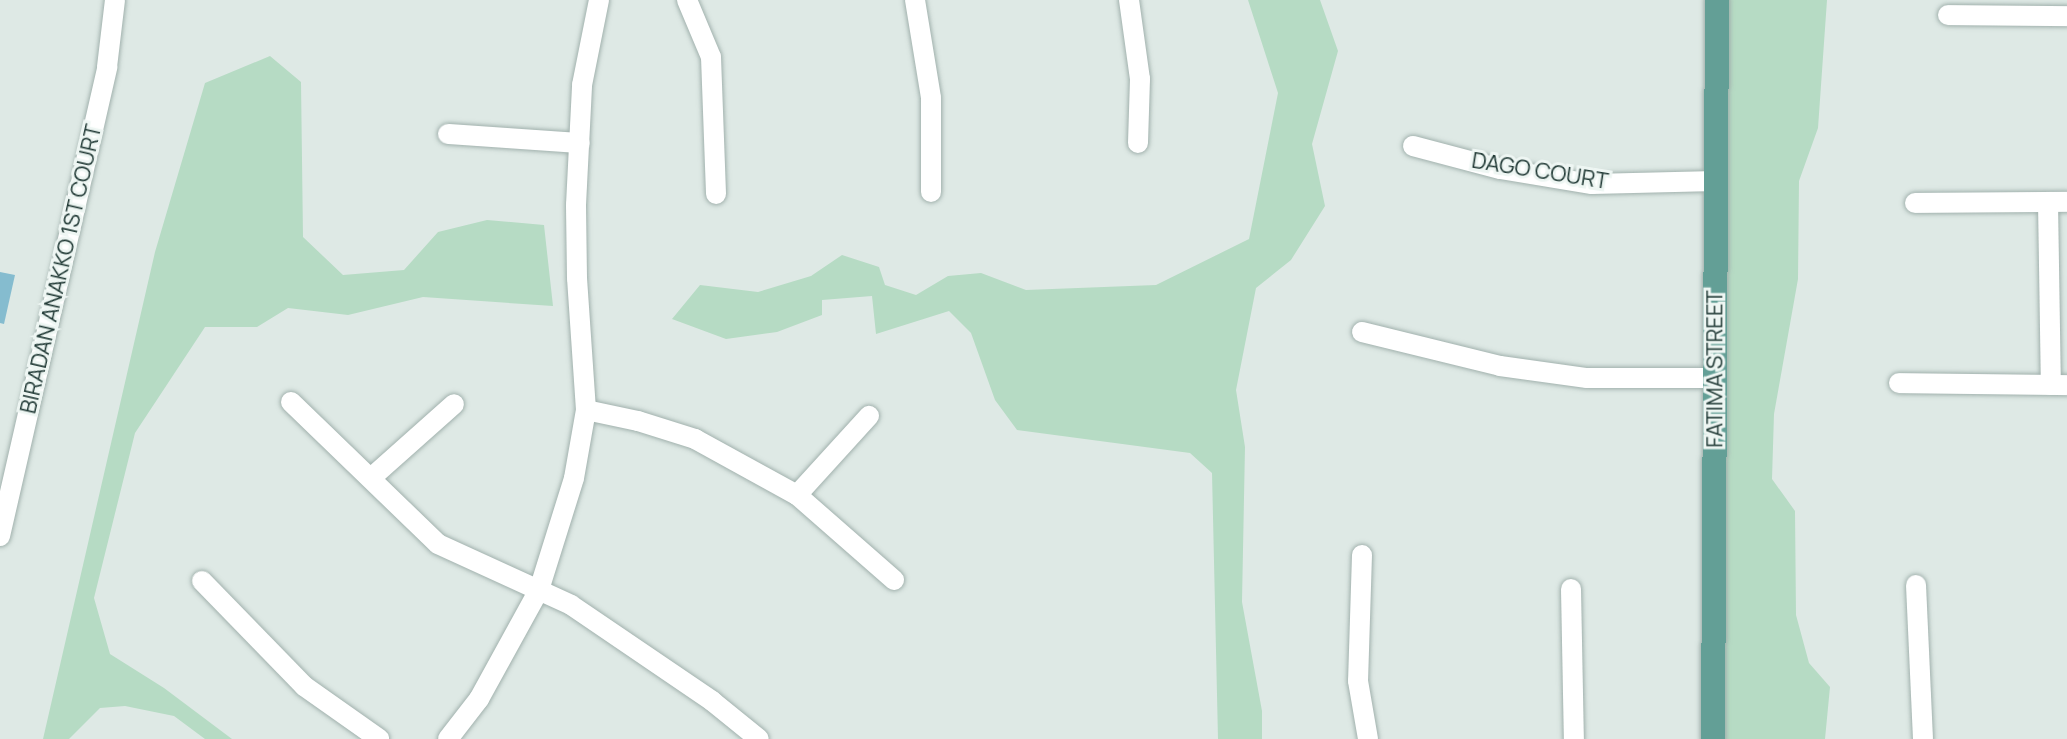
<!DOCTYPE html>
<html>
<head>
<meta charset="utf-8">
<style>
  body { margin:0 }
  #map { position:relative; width:2067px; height:739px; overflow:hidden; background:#dee9e5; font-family:Manrope,sans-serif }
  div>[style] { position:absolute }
  .green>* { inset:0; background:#b6dbc4 }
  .water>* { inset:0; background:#85bccf }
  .roads { filter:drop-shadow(0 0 2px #a1b1ad) drop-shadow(0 0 2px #a1b1ad) }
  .minor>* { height:20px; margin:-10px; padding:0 10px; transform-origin:10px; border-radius:10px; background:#fff }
  .major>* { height:24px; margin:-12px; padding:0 12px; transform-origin:12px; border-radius:12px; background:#639f96 }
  span { translate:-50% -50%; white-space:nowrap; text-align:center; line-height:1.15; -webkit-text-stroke:6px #eef6f3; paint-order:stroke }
  .street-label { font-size:22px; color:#203935 }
</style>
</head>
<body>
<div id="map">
  <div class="green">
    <div style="clip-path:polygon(1248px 0,1320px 0,1338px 51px,1312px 144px,1325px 206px,1291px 260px,1256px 288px,1236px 390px,1245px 447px,1242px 602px,1262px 711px,1262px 739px,1218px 739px,1212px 473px,1190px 453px,1017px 430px,995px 400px,971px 333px,949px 311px,876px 334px,872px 296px,822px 300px,822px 315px,777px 332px,726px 339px,672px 319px,700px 285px,758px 292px,811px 276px,842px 255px,879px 267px,885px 285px,916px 295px,948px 276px,981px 273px,1026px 290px,1156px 285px,1249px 239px,1278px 93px)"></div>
    <div style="clip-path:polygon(1727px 0,1827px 0,1818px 128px,1799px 181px,1798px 279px,1774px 414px,1772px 479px,1795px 511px,1796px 615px,1809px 663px,1830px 687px,1825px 739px,1722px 739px)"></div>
    <div style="clip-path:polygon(270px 56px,301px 82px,303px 237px,343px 275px,404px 270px,438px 232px,487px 220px,544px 225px,553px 306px,423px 297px,348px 315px,288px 308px,257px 327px,205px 327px,135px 433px,94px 598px,110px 654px,164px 688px,232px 739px,205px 739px,174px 716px,125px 706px,100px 708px,69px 739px,43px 739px,155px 252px,205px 83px)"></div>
  </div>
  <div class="water">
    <div style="clip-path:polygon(0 272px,15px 275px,4px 324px,0 323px)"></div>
  </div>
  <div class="roads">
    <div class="minor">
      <div style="left:687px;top:0;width:62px;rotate:67.2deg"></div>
      <div style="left:711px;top:57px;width:137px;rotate:87.9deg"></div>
      <div style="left:915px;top:0;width:99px;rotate:80.7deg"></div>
      <div style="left:931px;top:98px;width:94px;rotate:90deg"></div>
      <div style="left:1129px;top:0;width:80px;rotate:82.1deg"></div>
      <div style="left:1140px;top:79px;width:64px;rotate:91.8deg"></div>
      <div style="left:1948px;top:15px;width:119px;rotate:0.5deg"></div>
      <div style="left:448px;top:134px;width:132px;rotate:3.9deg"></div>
      <div style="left:1413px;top:146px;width:90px;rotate:14.8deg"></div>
      <div style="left:1500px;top:169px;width:93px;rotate:9.3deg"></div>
      <div style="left:1592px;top:184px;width:124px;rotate:-1.4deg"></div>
      <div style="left:2048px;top:202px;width:183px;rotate:89.1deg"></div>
      <div style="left:1915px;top:203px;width:152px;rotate:-0.4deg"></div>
      <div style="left:1362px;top:332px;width:142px;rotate:13.8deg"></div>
      <div style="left:1500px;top:366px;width:88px;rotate:7.9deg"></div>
      <div style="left:1587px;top:378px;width:128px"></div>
      <div style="left:1899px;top:383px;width:168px;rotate:0.7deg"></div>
      <div style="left:291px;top:402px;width:204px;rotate:44deg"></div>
      <div style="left:438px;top:544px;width:146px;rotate:24.6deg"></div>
      <div style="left:571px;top:605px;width:171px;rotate:34.2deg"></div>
      <div style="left:712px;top:701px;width:60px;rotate:39deg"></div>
      <div style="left:586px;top:410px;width:53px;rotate:11.9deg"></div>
      <div style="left:638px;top:421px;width:60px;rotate:17.5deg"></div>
      <div style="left:695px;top:439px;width:116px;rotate:28.8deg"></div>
      <div style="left:797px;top:495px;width:129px;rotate:41.2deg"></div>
      <div style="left:371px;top:478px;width:111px;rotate:-41.7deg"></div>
      <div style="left:797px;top:495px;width:107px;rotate:-47.7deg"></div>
      <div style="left:0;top:536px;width:481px;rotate:-77.1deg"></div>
      <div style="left:107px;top:67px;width:67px;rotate:-83.2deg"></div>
      <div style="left:1362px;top:555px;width:126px;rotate:91.8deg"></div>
      <div style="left:1358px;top:681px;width:59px;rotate:80.2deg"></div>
      <div style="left:202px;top:581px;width:146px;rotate:45.8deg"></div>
      <div style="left:304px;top:686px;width:92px;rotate:35.2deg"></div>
      <div style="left:1916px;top:585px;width:154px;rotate:87.4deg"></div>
      <div style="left:1571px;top:589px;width:150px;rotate:88.9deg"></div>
      <div style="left:448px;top:739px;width:51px;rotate:-52.2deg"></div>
      <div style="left:479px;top:699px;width:124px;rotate:-61.2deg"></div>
      <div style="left:539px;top:590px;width:117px;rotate:-72.6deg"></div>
      <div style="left:574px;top:478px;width:69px;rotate:-80deg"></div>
      <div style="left:586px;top:410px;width:132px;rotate:-93.9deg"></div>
      <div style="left:577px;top:278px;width:73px;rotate:-90.8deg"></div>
      <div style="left:576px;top:205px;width:120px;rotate:-87.1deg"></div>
      <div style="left:582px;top:85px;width:87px;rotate:-78.7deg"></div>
    </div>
    <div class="major">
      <div style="left:1713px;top:739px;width:739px;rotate:-89.69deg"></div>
    </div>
  </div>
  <div class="street-label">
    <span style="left:1540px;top:171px;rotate:9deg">DAGO COURT</span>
    <span style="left:61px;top:269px;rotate:-77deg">BIRADAN ANAKKO 1ST COURT</span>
    <span style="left:1715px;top:369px;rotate:-90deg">FATIMA STREET</span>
  </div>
</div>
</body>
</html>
